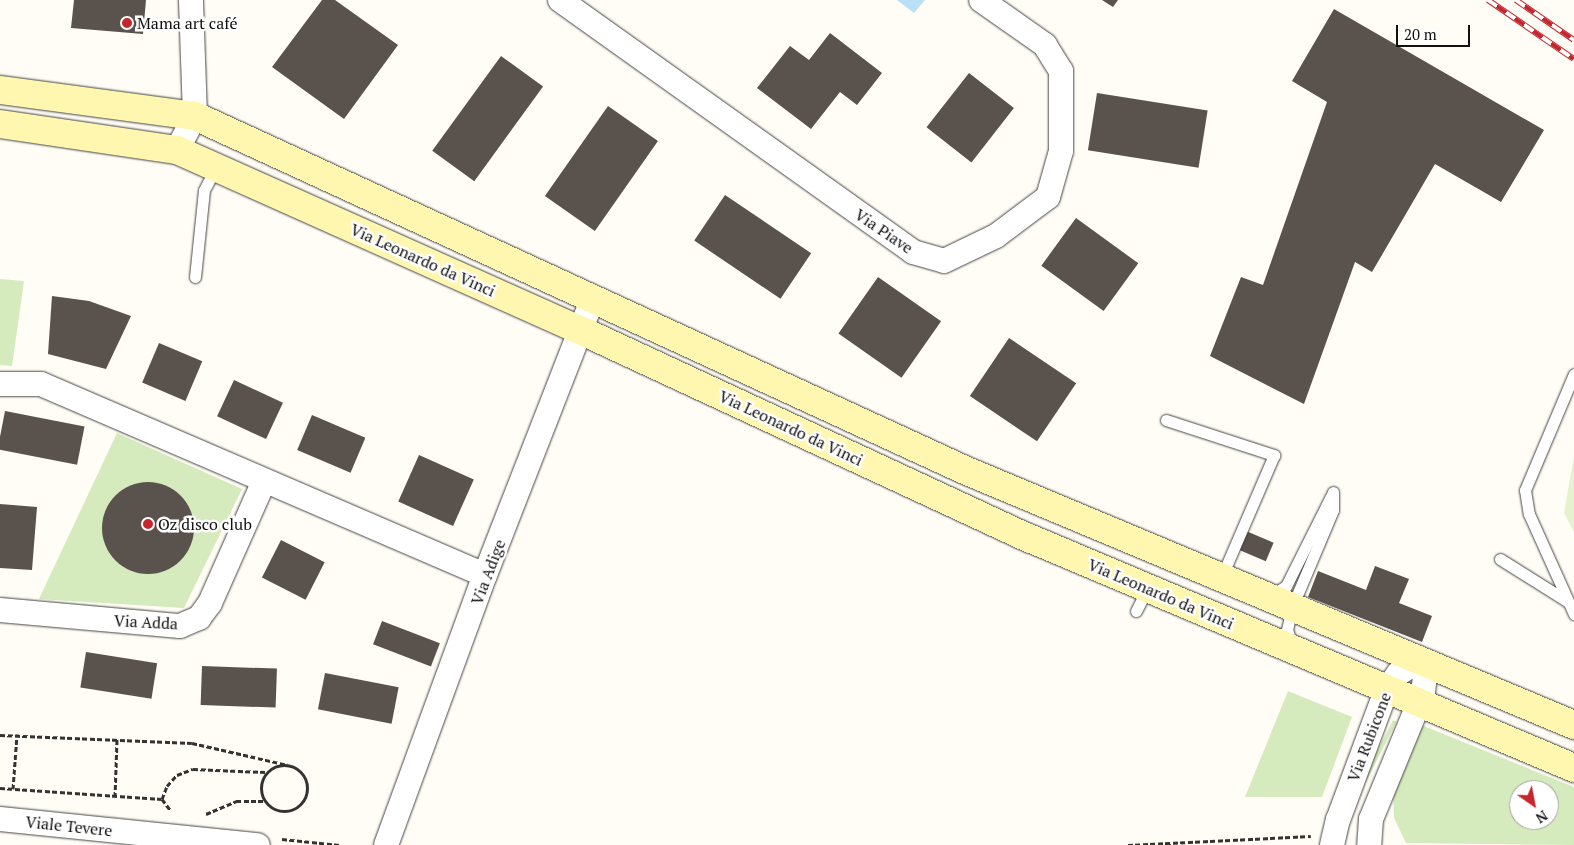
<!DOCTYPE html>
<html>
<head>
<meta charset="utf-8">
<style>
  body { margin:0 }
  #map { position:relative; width:1574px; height:845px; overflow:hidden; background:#fffdf5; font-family:"PT Serif",serif }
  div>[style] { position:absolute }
  .green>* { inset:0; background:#d5ebbd; transform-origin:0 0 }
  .pitch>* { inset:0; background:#e6f2cf }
  .water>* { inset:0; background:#b9e0f7 }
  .building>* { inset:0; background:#5a524d; transform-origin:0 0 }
  .round { border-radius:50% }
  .path>* { height:3px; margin-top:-1.5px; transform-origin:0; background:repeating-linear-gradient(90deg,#333 0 5px,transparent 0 7.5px) }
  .path>.ring { margin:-1.5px; padding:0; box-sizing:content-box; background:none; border:3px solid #333; border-radius:50% }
  .roads { filter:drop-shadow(0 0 1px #444) drop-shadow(0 0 1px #444) }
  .lane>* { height:11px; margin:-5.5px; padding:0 5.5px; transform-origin:5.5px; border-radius:5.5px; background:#fff }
  .street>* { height:24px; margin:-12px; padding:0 12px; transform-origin:12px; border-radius:12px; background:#fff }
  .secondary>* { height:28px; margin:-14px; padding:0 14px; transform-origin:14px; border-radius:14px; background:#fff6b0 }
  .rail>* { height:5.5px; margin-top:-2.75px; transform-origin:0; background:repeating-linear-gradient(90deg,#fff 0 11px,#c4262e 0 22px); box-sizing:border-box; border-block:1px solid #c4262e }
  .dots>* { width:14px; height:14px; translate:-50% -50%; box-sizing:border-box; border:2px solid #fff; border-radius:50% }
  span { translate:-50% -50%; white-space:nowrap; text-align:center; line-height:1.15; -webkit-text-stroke:5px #fff; paint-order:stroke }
  .poi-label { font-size:16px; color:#111 }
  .left { translate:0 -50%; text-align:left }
  .street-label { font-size:16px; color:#111 }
  .north { position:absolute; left:1509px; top:780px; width:50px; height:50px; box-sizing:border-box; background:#fff; border:1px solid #a0a0a0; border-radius:50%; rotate:147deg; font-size:14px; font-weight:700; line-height:20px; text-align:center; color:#111 }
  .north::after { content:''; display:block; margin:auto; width:18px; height:22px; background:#c4262e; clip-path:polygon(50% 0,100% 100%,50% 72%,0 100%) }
  .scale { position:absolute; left:1396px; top:25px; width:74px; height:22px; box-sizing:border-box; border:2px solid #111; border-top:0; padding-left:6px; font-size:15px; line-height:18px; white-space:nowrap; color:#111; -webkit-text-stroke:4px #fff; paint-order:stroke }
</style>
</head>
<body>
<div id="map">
  <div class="green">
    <div style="clip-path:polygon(0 279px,24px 281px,12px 366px,0 365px)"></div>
    <div style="clip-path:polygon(117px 433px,242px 489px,184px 608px,39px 599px)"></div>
    <div style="clip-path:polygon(1288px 691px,1352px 717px,1322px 797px,1245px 797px)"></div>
    <div style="left:1393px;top:720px;width:4px;height:105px;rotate:27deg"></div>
    <div style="clip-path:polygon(evenodd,1419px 724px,1574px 787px,1574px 845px,1406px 843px,1394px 818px,1393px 790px,1419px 724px,1519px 790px,1549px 790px,1549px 820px,1519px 820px,1519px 790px)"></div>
  </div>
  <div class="pitch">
    <div style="clip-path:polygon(1574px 456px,1574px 532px,1564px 513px)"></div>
  </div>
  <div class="water">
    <div style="clip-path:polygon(897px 0,925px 0,914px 13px)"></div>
  </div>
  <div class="building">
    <div style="clip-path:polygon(74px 0,146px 0,143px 34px,71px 28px)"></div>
    <div style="clip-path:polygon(322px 0,335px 0,398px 45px,344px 119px,272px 67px)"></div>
    <div style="clip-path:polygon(1102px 0,1118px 0,1113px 7px)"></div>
    <div style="clip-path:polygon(1334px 9px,1544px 130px,1501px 202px,1435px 164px,1372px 272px,1355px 262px,1304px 404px,1210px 356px,1241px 277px,1263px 285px,1327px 102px,1292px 81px)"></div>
    <div style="clip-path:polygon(830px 33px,882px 73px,857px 105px,840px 92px,811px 129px,757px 88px,790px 46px,809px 60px)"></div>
    <div style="left:501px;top:56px;width:52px;height:117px;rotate:36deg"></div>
    <div style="left:969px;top:73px;width:57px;height:69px;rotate:38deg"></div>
    <div style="left:1097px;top:93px;width:112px;height:58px;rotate:9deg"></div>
    <div style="left:608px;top:106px;width:61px;height:110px;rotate:35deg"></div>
    <div style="left:725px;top:195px;width:104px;height:55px;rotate:34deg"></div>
    <div style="left:1076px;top:218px;width:77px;height:59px;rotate:36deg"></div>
    <div style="left:878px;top:277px;width:77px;height:69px;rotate:35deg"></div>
    <div style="clip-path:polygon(52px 296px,89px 301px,131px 316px,106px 369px,48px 354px)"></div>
    <div style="left:1009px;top:338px;width:81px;height:70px;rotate:34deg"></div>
    <div style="left:159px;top:343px;width:47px;height:43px;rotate:23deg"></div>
    <div style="left:234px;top:380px;width:54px;height:40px;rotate:25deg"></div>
    <div style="left:5px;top:411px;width:81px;height:39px;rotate:11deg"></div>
    <div style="left:312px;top:415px;width:58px;height:38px;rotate:23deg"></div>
    <div style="left:419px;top:455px;width:60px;height:51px;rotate:24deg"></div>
    <div class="round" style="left:102px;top:482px;width:92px;height:92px"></div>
    <div style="clip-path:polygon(0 504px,37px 507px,32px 570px,0 568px)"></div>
    <div style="left:1246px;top:531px;width:30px;height:20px;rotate:23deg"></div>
    <div style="left:281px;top:540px;width:49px;height:42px;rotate:27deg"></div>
    <div style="clip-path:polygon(1375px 566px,1409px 579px,1399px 603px,1432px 616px,1422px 642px,1308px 597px,1318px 571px,1366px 590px)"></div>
    <div style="left:382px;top:621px;width:62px;height:25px;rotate:21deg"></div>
    <div style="left:86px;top:652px;width:72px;height:36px;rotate:9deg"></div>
    <div style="left:202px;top:666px;width:75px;height:39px;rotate:2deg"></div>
    <div style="left:325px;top:673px;width:75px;height:37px;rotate:11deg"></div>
  </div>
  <div class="path">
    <div style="left:0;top:735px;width:192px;rotate:2.4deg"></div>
    <div style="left:192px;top:743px;width:98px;rotate:12.9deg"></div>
    <div class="ring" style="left:261px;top:765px;width:43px;height:43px"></div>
    <div style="left:0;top:788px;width:162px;rotate:3.9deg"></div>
    <div style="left:162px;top:799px;width:15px;rotate:53deg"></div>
    <div style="left:13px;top:789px;width:55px;rotate:-85.8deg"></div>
    <div style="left:115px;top:797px;width:58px;rotate:-88deg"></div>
    <div style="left:162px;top:799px;width:14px;rotate:-69deg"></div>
    <div style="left:167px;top:786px;width:15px;rotate:-48deg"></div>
    <div style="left:177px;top:775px;width:17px;rotate:-21deg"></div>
    <div style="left:193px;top:769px;width:73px;rotate:2.4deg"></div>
    <div style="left:206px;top:814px;width:33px;rotate:-23deg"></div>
    <div style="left:236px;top:801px;width:29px"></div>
    <div style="left:282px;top:839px;width:58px;rotate:5.9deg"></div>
    <div style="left:1128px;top:845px;width:183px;rotate:-2.8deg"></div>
  </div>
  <div class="roads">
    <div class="lane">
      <div style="left:195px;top:277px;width:87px;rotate:-84.1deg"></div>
      <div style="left:204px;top:190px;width:26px;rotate:-62deg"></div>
      <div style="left:1574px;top:374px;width:126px;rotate:112.9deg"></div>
      <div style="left:1525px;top:490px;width:24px;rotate:81deg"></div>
      <div style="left:1529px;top:514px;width:110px;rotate:65.8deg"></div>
      <div style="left:1166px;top:420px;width:114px;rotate:18deg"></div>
      <div style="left:1274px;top:455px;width:134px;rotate:113.3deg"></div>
      <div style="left:1500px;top:559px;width:79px;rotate:32.1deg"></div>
      <div style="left:1270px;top:596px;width:19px;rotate:-32deg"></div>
      <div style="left:1286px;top:586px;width:103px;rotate:-63.4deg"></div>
      <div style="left:1136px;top:611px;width:25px;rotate:-63deg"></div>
      <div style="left:1292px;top:645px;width:16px;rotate:-108deg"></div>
      <div style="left:1287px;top:630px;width:24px;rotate:-78deg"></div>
      <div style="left:1292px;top:607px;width:105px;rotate:-67.1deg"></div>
      <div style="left:1333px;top:510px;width:18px;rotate:-90deg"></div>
    </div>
    <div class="street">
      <div style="left:560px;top:0;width:434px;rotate:35.5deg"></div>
      <div style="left:913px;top:252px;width:32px;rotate:16deg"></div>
      <div style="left:944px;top:261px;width:58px;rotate:-25.7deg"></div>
      <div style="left:996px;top:236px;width:65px;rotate:-36.9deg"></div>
      <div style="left:1048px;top:197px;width:48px;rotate:-74.2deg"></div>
      <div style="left:1061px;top:151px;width:80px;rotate:-90deg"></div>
      <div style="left:1061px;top:71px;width:31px;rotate:-122deg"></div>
      <div style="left:1045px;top:45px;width:78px;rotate:-144.9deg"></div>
      <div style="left:177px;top:150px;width:38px;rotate:-62deg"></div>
      <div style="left:195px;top:116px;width:116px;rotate:-92deg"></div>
      <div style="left:0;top:384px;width:41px"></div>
      <div style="left:41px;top:384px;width:483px;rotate:23.3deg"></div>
      <div style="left:0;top:610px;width:181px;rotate:5.1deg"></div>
      <div style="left:180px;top:626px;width:21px;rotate:-23deg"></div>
      <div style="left:199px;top:618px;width:19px;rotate:-54deg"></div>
      <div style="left:210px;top:603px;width:133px;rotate:-66.1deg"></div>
      <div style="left:0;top:819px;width:259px;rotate:5.8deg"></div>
      <div style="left:386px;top:845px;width:288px;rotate:-69.9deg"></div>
      <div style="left:485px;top:575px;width:295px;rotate:-68.7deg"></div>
      <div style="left:1332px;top:845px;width:26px;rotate:-77deg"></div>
      <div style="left:1338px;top:820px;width:138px;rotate:-69.6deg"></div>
      <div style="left:1386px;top:691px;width:21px;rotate:-55deg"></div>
      <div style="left:1398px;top:674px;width:24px;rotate:-33deg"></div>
      <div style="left:1418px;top:661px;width:17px;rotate:65deg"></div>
      <div style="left:1425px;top:676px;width:17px;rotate:97deg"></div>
      <div style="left:1423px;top:693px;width:136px;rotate:112.4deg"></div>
      <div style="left:1371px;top:819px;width:26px;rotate:94deg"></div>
    </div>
    <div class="secondary">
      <div style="left:0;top:90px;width:197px;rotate:7.6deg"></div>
      <div style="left:195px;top:116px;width:850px;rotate:24.7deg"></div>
      <div style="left:967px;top:471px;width:658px;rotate:22.71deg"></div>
      <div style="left:0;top:124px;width:179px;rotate:8.4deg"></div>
      <div style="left:177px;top:150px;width:441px;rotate:24.1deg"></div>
      <div style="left:580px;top:330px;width:495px;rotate:24.9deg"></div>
      <div style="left:1029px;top:538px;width:592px;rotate:22.88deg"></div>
    </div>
  </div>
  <div class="rail">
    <div style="left:1488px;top:0;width:104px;rotate:34.5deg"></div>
    <div style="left:1516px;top:0;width:70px;rotate:34.6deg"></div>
  </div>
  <div class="dots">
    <div style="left:127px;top:23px;background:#c4262e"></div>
    <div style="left:148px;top:524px;background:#c4262e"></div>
  </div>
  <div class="poi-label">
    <span class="left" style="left:137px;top:23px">Mama art café</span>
    <span class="left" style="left:158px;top:524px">Oz disco club</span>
  </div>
  <div class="street-label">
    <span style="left:884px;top:231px;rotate:34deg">Via Piave</span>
    <span style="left:423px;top:260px;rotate:24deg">Via Leonardo da Vinci</span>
    <span style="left:791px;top:428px;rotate:25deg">Via Leonardo da Vinci</span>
    <span style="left:488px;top:572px;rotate:-69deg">Via Adige</span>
    <span style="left:1161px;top:594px;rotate:23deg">Via Leonardo da Vinci</span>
    <span style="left:146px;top:622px;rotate:3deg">Via Adda</span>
    <span style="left:1369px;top:737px;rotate:-69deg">Via Rubicone</span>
    <span style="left:69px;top:826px;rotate:6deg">Viale Tevere</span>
  </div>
  <div class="north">N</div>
  <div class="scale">20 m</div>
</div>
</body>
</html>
